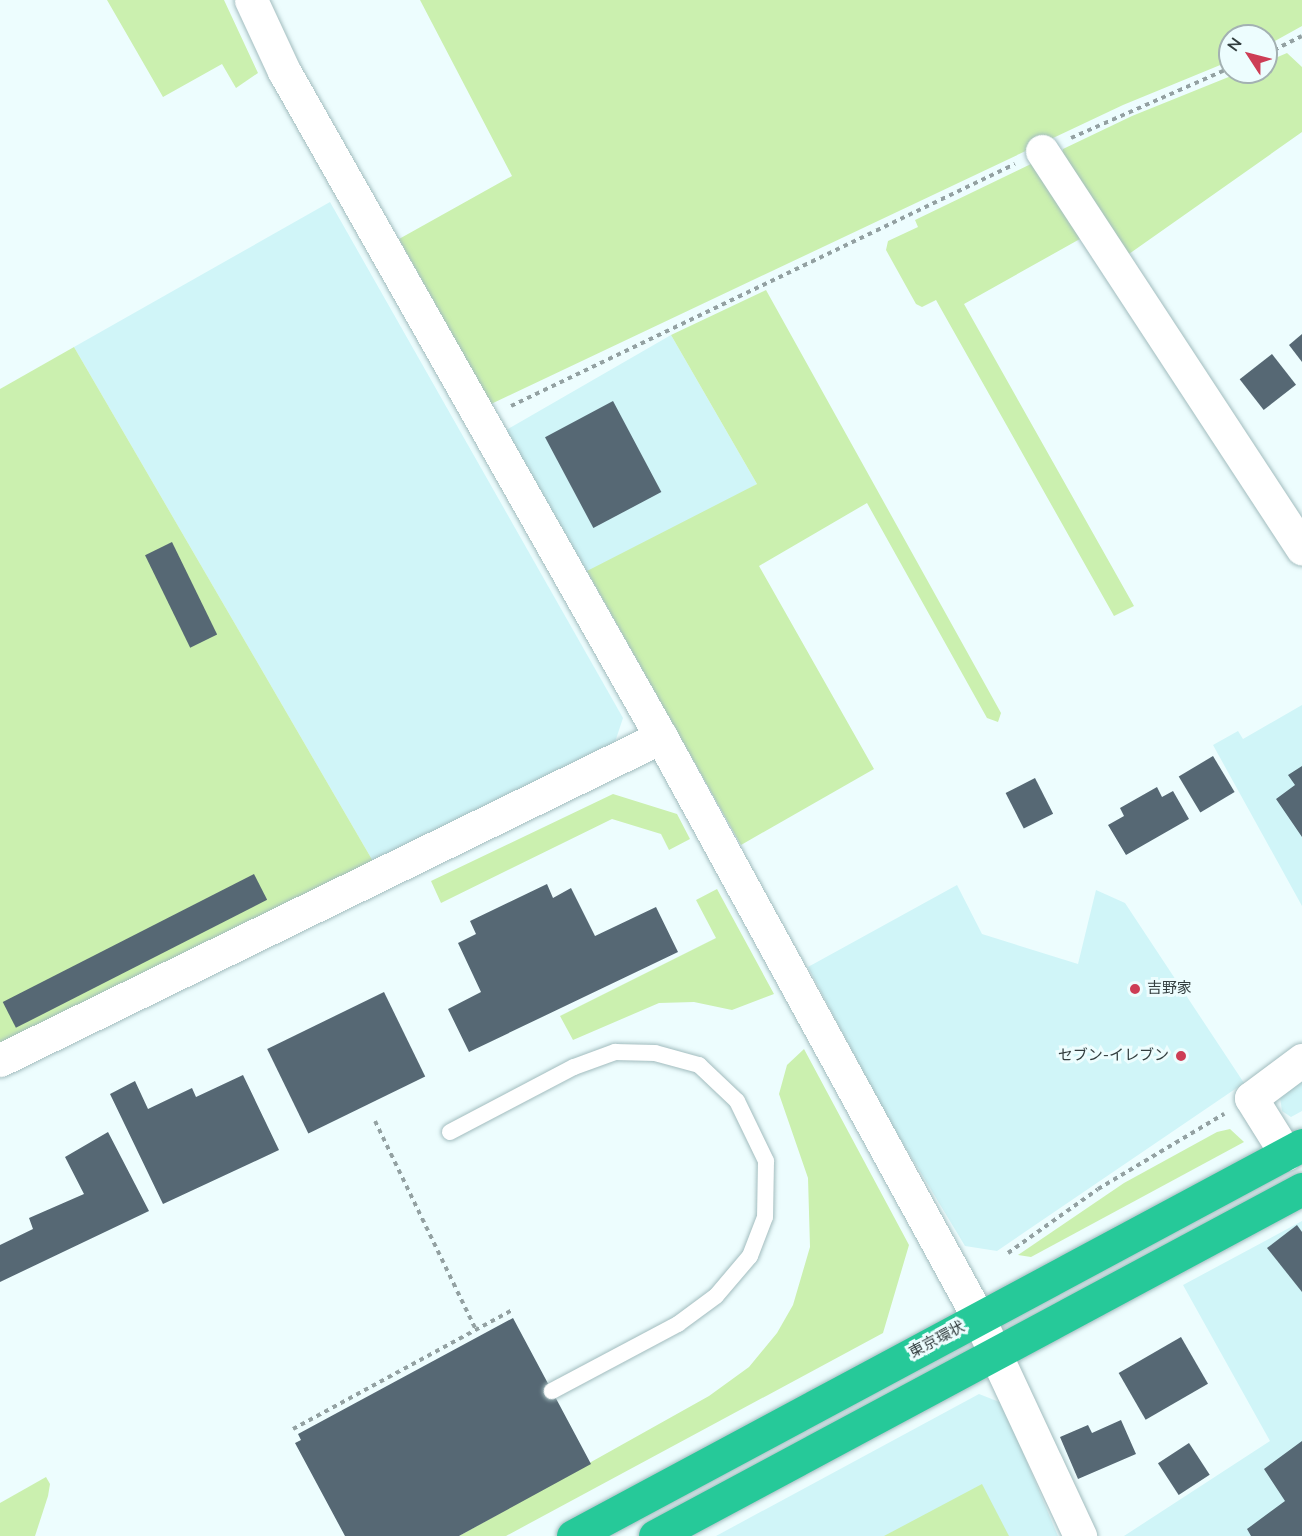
<!DOCTYPE html>
<html>
<head>
<meta charset="utf-8">
<style>
  body { margin:0 }
  #map { position:relative; width:1302px; height:1536px; overflow:hidden; background:#edfdfe; font-family:"Nunito Sans","Noto Sans JP",sans-serif }
  div>[style] { position:absolute }
  .built>* { inset:0; background:#d0f5f8; transform-origin:0 0 }
  .green>* { inset:0; background:#cbf0af }
  .building>* { inset:0; background:#566874; transform-origin:0 0 }
  .path>* { height:4px; margin-top:-2px; transform-origin:0; background:repeating-linear-gradient(90deg,#93a1a2 0 4.5px,transparent 0 9px) }
  .roads { filter:drop-shadow(0 0 2px #a2bcbe) drop-shadow(0 0 2px #a2bcbe) }
  .lane>* { height:16px; margin:-8px; padding:0 8px; transform-origin:8px; border-radius:8px; background:#fff }
  .street>* { height:33px; margin:-16.5px; padding:0 16.5px; transform-origin:16.5px; border-radius:16.5px; background:#fff }
  .secondary>* { height:33px; margin:-16.5px; padding:0 16.5px; transform-origin:16.5px; border-radius:16.5px; background:#fff }
  .highway>* { height:33px; margin:-16.5px; padding:0 16.5px; transform-origin:16.5px; border-radius:16.5px; background:#26c999 }
  .dots>* { width:16px; height:16px; translate:-50% -50%; box-sizing:border-box; border:3px solid #edfdfe; border-radius:50% }
  span { translate:-50% -50%; white-space:nowrap; text-align:center; line-height:1.15; -webkit-text-stroke:6px #edfdfe; paint-order:stroke }
  .poi-label { font-size:15px; color:#333e3f }
  .left { translate:0 -50%; text-align:left }
  .right { translate:-100% -50%; text-align:right }
  .street-label { font-size:15px; color:#333e3f }
  .north { position:absolute; left:1218px; top:24px; width:60px; height:60px; box-sizing:border-box; background:#edfdfe; border:2px solid #a3b1b2; border-radius:50%; rotate:306deg; font-size:16px; font-weight:700; line-height:24px; text-align:center; color:#333e3f }
  .north::after { content:''; display:block; margin:auto; width:21px; height:27px; background:#cd3d55; clip-path:polygon(50% 0,100% 100%,50% 72%,0 100%) }
</style>
</head>
<body>
<div id="map">
  <div class="built">
    <div style="clip-path:polygon(330px 202px,623px 718px,613px 748px,374px 863px,74px 347px)"></div>
    <div style="left:671px;top:335px;width:172px;height:191px;rotate:60deg"></div>
    <div style="clip-path:polygon(1302px 705px,1302px 906px,1213px 745px,1238px 731px,1243px 739px)"></div>
    <div style="clip-path:polygon(957px 885px,982px 934px,1078px 964px,1096px 890px,1125px 903px,1244px 1083px,997px 1251px,965px 1246px,886px 1115px,808px 967px)"></div>
    <div style="clip-path:polygon(1302px 1074px,1302px 1111px,1291px 1117px,1282px 1111px,1280px 1097px)"></div>
    <div style="clip-path:polygon(1302px 1221px,1302px 1536px,1124px 1536px,1270px 1441px,1183px 1285px)"></div>
    <div style="clip-path:polygon(979px 1394px,1002px 1403px,1058px 1536px,716px 1536px)"></div>
  </div>
  <div class="green">
    <div style="clip-path:polygon(107px 0,224px 0,258px 73px,236px 88px,222px 64px,163px 97px)"></div>
    <div style="clip-path:polygon(420px 0,1302px 0,1302px 26px,1266px 46px,1266px 36px,1230px 36px,1230px 61px,1123px 105px,491px 404px,399px 239px,512px 176px)"></div>
    <div style="clip-path:polygon(1287px 53px,1302px 67px,1302px 132px,1119px 261px,1060px 163px,1063px 149px,1132px 116px,1241px 72px,1266px 72px,1266px 62px)"></div>
    <div style="clip-path:polygon(1033px 163px,1087px 235px,964px 304px,1134px 606px,1114px 616px,936px 300px,922px 307px,916px 304px,886px 250px,888px 241px,918px 227px,915px 220px)"></div>
    <div style="clip-path:polygon(766px 290px,1001px 713px,998px 722px,987px 718px,867px 503px,759px 566px,874px 769px,741px 845px,587px 571px,757px 484px,671px 335px)"></div>
    <div style="clip-path:polygon(74px 347px,374px 863px,0 1043px,0 389px)"></div>
    <div style="clip-path:polygon(613px 794px,677px 814px,690px 839px,669px 850px,661px 834px,612px 819px,441px 903px,431px 881px)"></div>
    <div style="clip-path:polygon(717px 889px,774px 994px,732px 1010px,694px 1002px,659px 1003px,573px 1040px,560px 1016px,716px 938px,696px 900px)"></div>
    <div style="clip-path:polygon(804px 1049px,909px 1245px,883px 1333px,506px 1536px,459px 1536px,709px 1396px,749px 1367px,777px 1333px,793px 1305px,810px 1247px,808px 1178px,779px 1094px,787px 1065px)"></div>
    <div style="clip-path:polygon(1230px 1129px,1244px 1142px,1031px 1257px,1018px 1255px,1124px 1183px,1217px 1132px)"></div>
    <div style="clip-path:polygon(46px 1477px,50px 1484px,48px 1496px,35px 1536px,0 1536px,0 1503px)"></div>
    <div style="clip-path:polygon(982px 1484px,1009px 1536px,884px 1536px)"></div>
  </div>
  <div class="building">
    <div style="clip-path:polygon(1302px 334px,1302px 362px,1289px 345px)"></div>
    <div style="left:1272px;top:354px;width:39px;height:41px;rotate:52deg"></div>
    <div style="left:613px;top:401px;width:103px;height:77px;rotate:62deg"></div>
    <div style="left:172px;top:542px;width:103px;height:30px;rotate:64deg"></div>
    <div style="left:1213px;top:756px;width:42px;height:40px;rotate:59deg"></div>
    <div style="clip-path:polygon(1302px 766px,1302px 837px,1276px 799px,1295px 785px,1288px 775px)"></div>
    <div style="left:1035px;top:778px;width:40px;height:33px;rotate:63deg"></div>
    <div style="clip-path:polygon(1157px 787px,1162px 797px,1173px 791px,1189px 819px,1126px 855px,1108px 825px,1124px 816px,1120px 808px)"></div>
    <div style="left:254px;top:874px;width:29px;height:282px;rotate:63deg"></div>
    <div style="clip-path:polygon(547px 884px,553px 898px,571px 888px,595px 936px,656px 907px,678px 952px,469px 1052px,448px 1009px,481px 992px,458px 943px,476px 934px,470px 921px)"></div>
    <div style="left:384px;top:992px;width:94px;height:130px;rotate:64deg"></div>
    <div style="clip-path:polygon(243px 1075px,279px 1150px,163px 1204px,110px 1094px,135px 1081px,148px 1109px,192px 1088px,196px 1097px)"></div>
    <div style="clip-path:polygon(108px 1132px,149px 1211px,0 1282px,0 1245px,33px 1229px,29px 1218px,84px 1194px,65px 1157px)"></div>
    <div style="clip-path:polygon(1297px 1225px,1302px 1232px,1302px 1292px,1267px 1248px)"></div>
    <div style="clip-path:polygon(513px 1318px,591px 1464px,459px 1536px,345px 1536px,295px 1443px,301px 1440px,298px 1434px)"></div>
    <div style="left:1181px;top:1337px;width:54px;height:72px;rotate:60deg"></div>
    <div style="clip-path:polygon(1121px 1420px,1136px 1454px,1078px 1479px,1060px 1437px,1088px 1425px,1092px 1433px)"></div>
    <div style="clip-path:polygon(1302px 1441px,1302px 1536px,1251px 1536px,1247px 1529px,1285px 1501px,1264px 1469px)"></div>
    <div style="left:1189px;top:1443px;width:38px;height:37px;rotate:57deg"></div>
  </div>
  <div class="path">
    <div style="left:1266px;top:54px;width:40px;rotate:-26.6deg"></div>
    <div style="left:1071px;top:138px;width:174px;rotate:-23.8deg"></div>
    <div style="left:511px;top:406px;width:559px;rotate:-25.65deg"></div>
    <div style="left:375px;top:1121px;width:232px;rotate:64.2deg"></div>
    <div style="left:1008px;top:1253px;width:110px;rotate:-35.4deg"></div>
    <div style="left:1098px;top:1189px;width:147px;rotate:-30.8deg"></div>
    <div style="left:293px;top:1429px;width:251px;rotate:-28.5deg"></div>
  </div>
  <div class="roads">
    <div class="lane">
      <div style="left:450px;top:1132px;width:140px;rotate:-27.7deg"></div>
      <div style="left:574px;top:1067px;width:44px;rotate:-20.1deg"></div>
      <div style="left:615px;top:1052px;width:40px;rotate:1.4deg"></div>
      <div style="left:655px;top:1053px;width:46px;rotate:15.3deg"></div>
      <div style="left:699px;top:1065px;width:52px;rotate:43.5deg"></div>
      <div style="left:737px;top:1101px;width:67px;rotate:64.2deg"></div>
      <div style="left:766px;top:1161px;width:56px;rotate:91deg"></div>
      <div style="left:765px;top:1217px;width:42px;rotate:111deg"></div>
      <div style="left:750px;top:1256px;width:52px;rotate:130.4deg"></div>
      <div style="left:716px;top:1296px;width:47px;rotate:143.6deg"></div>
      <div style="left:678px;top:1324px;width:143px;rotate:152deg"></div>
    </div>
    <div class="street">
      <div style="left:1042px;top:151px;width:475px;rotate:56.8deg"></div>
      <div style="left:1286px;top:1154px;width:66px;rotate:-122deg"></div>
      <div style="left:1251px;top:1098px;width:64px;rotate:-36.7deg"></div>
    </div>
    <div class="secondary">
      <div style="left:251px;top:0;width:78px;rotate:65.1deg"></div>
      <div style="left:284px;top:71px;width:765px;rotate:60.49deg"></div>
      <div style="left:661px;top:737px;width:661px;rotate:61.34deg"></div>
      <div style="left:978px;top:1317px;width:242px;rotate:65deg"></div>
      <div style="left:0;top:1060px;width:736px;rotate:-26.04deg"></div>
    </div>
    <div class="highway">
      <div style="left:573px;top:1536px;width:827px;rotate:-28.21deg"></div>
      <div style="left:655px;top:1536px;width:734px;rotate:-28.21deg"></div>
    </div>
  </div>
  <div class="dots">
    <div style="left:1135px;top:989px;background:#cd3d55"></div>
    <div style="left:1181px;top:1056px;background:#cd3d55"></div>
  </div>
  <div class="poi-label">
    <span class="left" style="left:1147px;top:989px">吉野家</span>
    <span class="right" style="left:1169px;top:1056px">セブン-イレブン</span>
  </div>
  <div class="street-label">
    <span style="left:937px;top:1340px;rotate:-28deg">東京環状</span>
  </div>
  <div class="north">N</div>
</div>
</body>
</html>
